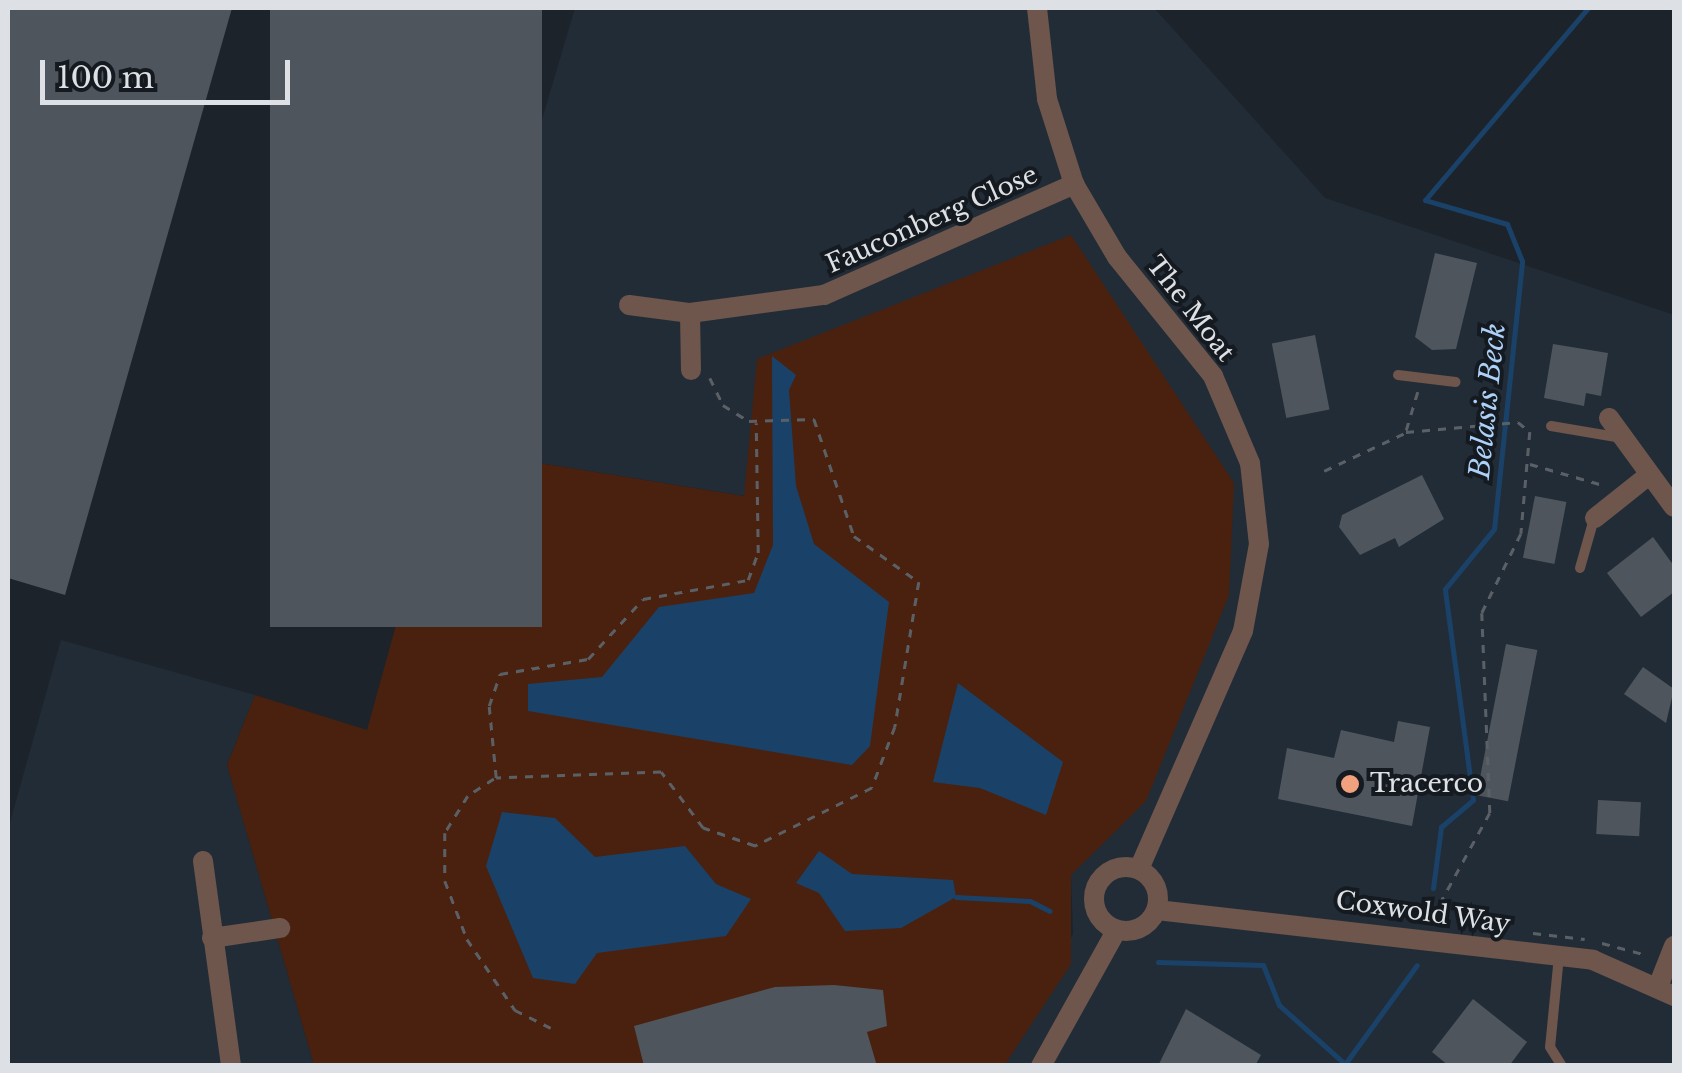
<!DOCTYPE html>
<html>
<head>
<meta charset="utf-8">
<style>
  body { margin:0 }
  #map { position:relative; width:1682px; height:1073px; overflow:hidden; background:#1d232a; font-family:"Libre Baskerville",serif }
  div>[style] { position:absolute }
  .built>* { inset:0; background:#222c37 }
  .green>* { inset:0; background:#49210e }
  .water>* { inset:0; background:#1a4269 }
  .stream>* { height:5px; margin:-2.5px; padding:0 2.5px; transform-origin:2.5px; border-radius:2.5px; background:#1a4269 }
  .building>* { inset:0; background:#4e555c; transform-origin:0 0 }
  .path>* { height:2.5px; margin-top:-1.25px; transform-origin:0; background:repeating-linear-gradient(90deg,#5b6066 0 8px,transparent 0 16px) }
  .lane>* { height:10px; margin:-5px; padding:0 5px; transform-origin:5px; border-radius:5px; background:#6e564c }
  .street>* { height:20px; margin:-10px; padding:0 10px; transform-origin:10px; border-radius:10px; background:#6e564c }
  .street>.ring { margin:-10px; padding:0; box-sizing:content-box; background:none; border:20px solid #6e564c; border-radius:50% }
  .dots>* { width:28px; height:28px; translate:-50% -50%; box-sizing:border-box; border:5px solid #141a20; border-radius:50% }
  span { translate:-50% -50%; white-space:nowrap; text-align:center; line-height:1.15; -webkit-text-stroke:8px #141a20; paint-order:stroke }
  .street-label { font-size:25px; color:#dde1e5 }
  .poi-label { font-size:25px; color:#dde1e5 }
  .left { translate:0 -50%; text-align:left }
  .water-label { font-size:28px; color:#acd0f7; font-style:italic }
  .frame { position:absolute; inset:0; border:10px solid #dde1e5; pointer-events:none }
  .scale { position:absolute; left:40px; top:60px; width:250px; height:45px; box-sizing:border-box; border:5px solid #dde1e5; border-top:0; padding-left:12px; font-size:30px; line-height:35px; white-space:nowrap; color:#dde1e5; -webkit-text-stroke:8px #141a20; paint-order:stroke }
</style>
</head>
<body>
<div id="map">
  <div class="built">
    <div style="clip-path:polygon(575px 8px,1154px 8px,1325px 198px,1674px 315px,1674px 1065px,1004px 1065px,1073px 934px,1071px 875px,1096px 846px,745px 496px,445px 448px)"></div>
    <div style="clip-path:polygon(61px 640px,255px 695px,227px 765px,314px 1065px,8px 1066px,8px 830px)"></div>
  </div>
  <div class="green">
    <div style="clip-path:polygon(1071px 235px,1234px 483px,1229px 595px,1146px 801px,1071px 875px,1071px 964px,1006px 1063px,314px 1065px,227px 765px,255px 695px,367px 730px,445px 448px,744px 496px,757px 359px)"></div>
  </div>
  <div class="water">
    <div style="clip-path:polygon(772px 356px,796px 375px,789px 390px,796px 486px,814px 544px,889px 602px,870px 746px,852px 765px,528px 711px,528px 684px,602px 677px,659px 607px,754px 593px,773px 545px)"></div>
    <div style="clip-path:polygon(958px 683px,1063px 762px,1046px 815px,980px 788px,933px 782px)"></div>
    <div style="clip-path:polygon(502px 812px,555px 818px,595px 857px,685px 846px,716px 884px,751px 899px,726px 936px,597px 953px,575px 984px,533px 978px,486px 866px)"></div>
    <div style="clip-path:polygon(819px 851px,852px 874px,953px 880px,956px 897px,901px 928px,845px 931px,819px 893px,796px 883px)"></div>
  </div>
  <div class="stream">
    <div style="left:1433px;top:888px;width:62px;rotate:-82.5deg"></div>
    <div style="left:1441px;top:827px;width:42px;rotate:-40.2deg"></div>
    <div style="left:1473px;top:800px;width:213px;rotate:-97.6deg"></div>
    <div style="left:1445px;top:589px;width:77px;rotate:-50.8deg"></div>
    <div style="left:1494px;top:529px;width:269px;rotate:-84deg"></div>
    <div style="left:1522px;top:261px;width:40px;rotate:-112deg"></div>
    <div style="left:1507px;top:224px;width:85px;rotate:-163.7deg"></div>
    <div style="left:1425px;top:200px;width:252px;rotate:-49.7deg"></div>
    <div style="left:956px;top:897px;width:74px;rotate:3.1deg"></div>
    <div style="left:1030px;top:901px;width:22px;rotate:27deg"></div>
    <div style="left:1158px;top:962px;width:105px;rotate:1.6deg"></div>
    <div style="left:1263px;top:965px;width:43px;rotate:68.2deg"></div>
    <div style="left:1279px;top:1005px;width:89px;rotate:41.8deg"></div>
    <div style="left:1345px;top:1064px;width:122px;rotate:-54deg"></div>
  </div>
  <div class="building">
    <div style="clip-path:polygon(8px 8px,232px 8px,65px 595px,8px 578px)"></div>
    <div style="left:270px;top:8px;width:272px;height:619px"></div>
    <div style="clip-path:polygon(1435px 253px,1477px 263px,1456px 349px,1432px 350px,1415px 337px)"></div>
    <div style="left:1315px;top:335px;width:76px;height:44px;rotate:79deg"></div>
    <div style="clip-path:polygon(1553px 344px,1608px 353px,1601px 396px,1586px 393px,1584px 406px,1544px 398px)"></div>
    <div style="clip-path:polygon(1422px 475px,1444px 519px,1399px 547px,1395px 538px,1360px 555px,1339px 527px,1342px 515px)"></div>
    <div style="left:1535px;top:496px;width:32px;height:63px;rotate:11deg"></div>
    <div style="clip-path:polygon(1653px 537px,1674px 566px,1674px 592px,1641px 617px,1607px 573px)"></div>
    <div style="left:1506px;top:644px;width:32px;height:154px;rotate:11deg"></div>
    <div style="clip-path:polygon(1643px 667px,1674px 689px,1666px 723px,1624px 694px)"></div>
    <div style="clip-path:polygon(1398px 721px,1430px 727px,1412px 826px,1278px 799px,1287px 748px,1334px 758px,1341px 730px,1394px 742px)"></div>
    <div style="left:1598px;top:800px;width:43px;height:34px;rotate:3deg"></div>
    <div style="clip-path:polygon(834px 985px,883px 990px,887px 1026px,867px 1032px,877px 1066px,644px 1066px,634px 1026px,775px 987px)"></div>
    <div style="clip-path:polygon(1473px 999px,1527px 1042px,1509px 1066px,1449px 1066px,1432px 1052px)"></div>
    <div style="clip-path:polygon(1186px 1009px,1261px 1055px,1255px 1066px,1158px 1066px)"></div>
  </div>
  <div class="path">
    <div style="left:710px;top:378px;width:30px;rotate:64deg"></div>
    <div style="left:723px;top:405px;width:31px;rotate:32deg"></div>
    <div style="left:749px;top:421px;width:65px;rotate:-1.8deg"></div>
    <div style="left:814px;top:419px;width:124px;rotate:71.1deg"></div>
    <div style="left:854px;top:536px;width:80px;rotate:35.3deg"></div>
    <div style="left:919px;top:582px;width:147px;rotate:99.4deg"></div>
    <div style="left:895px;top:727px;width:65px;rotate:110.7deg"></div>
    <div style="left:872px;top:788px;width:131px;rotate:153.6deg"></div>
    <div style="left:755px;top:846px;width:55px;rotate:-160.9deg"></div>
    <div style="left:703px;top:828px;width:70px;rotate:-126.9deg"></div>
    <div style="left:661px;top:772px;width:165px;rotate:177.9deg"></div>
    <div style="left:496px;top:778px;width:72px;rotate:-95.6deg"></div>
    <div style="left:489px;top:706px;width:34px;rotate:-71deg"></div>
    <div style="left:500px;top:674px;width:89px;rotate:-9.7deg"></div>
    <div style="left:588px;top:659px;width:81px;rotate:-47.5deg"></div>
    <div style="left:643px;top:599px;width:107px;rotate:-10.3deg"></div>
    <div style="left:748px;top:580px;width:29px;rotate:-70deg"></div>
    <div style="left:758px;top:553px;width:130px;rotate:-90.9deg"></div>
    <div style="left:1418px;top:392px;width:42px;rotate:106.7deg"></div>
    <div style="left:1406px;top:432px;width:112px;rotate:-5.1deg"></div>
    <div style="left:1518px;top:422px;width:16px;rotate:40deg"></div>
    <div style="left:1530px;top:432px;width:102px;rotate:95deg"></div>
    <div style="left:1521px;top:534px;width:88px;rotate:116.3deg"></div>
    <div style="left:1482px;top:613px;width:200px;rotate:87.7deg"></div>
    <div style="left:1490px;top:813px;width:124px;rotate:118.8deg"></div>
    <div style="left:1530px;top:464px;width:76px;rotate:16deg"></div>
    <div style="left:1324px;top:471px;width:89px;rotate:-25.1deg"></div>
    <div style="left:494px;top:779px;width:31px;rotate:147deg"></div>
    <div style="left:468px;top:796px;width:44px;rotate:121.9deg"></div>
    <div style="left:445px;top:833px;width:48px;rotate:90deg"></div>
    <div style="left:445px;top:881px;width:62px;rotate:69.2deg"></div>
    <div style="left:467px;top:939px;width:86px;rotate:55.9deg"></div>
    <div style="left:515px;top:1010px;width:40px;rotate:26.6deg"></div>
    <div style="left:1533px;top:933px;width:52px;rotate:6.6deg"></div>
    <div style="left:1602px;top:943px;width:47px;rotate:14.9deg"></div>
  </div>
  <div class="lane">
    <div style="left:1398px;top:375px;width:58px;rotate:6.9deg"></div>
    <div style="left:1551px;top:426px;width:72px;rotate:9.6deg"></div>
    <div style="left:1580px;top:568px;width:51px;rotate:-74.1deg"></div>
    <div style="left:1559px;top:956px;width:91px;rotate:95.6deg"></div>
    <div style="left:1550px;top:1047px;width:22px;rotate:58deg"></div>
  </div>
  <div class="street">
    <div style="left:1037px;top:8px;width:92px;rotate:83.7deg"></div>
    <div style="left:1047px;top:99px;width:89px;rotate:72.4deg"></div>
    <div style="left:1074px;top:184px;width:85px;rotate:59.5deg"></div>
    <div style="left:1117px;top:257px;width:153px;rotate:51.1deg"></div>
    <div style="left:1213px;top:376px;width:95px;rotate:67deg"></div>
    <div style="left:1250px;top:463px;width:81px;rotate:83.7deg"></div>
    <div style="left:1259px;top:544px;width:88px;rotate:100.4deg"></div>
    <div style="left:1243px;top:631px;width:260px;rotate:113.6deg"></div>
    <div style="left:629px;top:305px;width:62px;rotate:7.5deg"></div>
    <div style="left:690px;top:313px;width:135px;rotate:-7.7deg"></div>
    <div style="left:824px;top:295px;width:274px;rotate:-23.9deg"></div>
    <div style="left:690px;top:313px;width:57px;rotate:89deg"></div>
    <div style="left:1609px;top:418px;width:110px;rotate:53.9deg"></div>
    <div style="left:1595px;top:518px;width:69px;rotate:-38.5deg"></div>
    <div style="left:203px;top:861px;width:207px;rotate:82.2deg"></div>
    <div class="ring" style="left:1094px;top:867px;width:44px;height:44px"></div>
    <div style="left:1157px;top:910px;width:439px;rotate:6.5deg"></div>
    <div style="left:1593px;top:960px;width:89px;rotate:24deg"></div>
    <div style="left:212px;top:938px;width:69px;rotate:-8.4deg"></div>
    <div style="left:1659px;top:984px;width:41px;rotate:-68.5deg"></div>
    <div style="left:1041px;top:1066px;width:154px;rotate:-60.9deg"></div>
  </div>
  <div class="dots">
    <div style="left:1350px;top:784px;background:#f2a17e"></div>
  </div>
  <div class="street-label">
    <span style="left:932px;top:220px;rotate:-24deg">Fauconberg Close</span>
    <span style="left:1190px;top:309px;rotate:52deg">The Moat</span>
    <span style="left:1423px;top:913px;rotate:8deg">Coxwold Way</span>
  </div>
  <div class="poi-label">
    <span class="left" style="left:1370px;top:784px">Tracerco</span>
  </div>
  <div class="water-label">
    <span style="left:1488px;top:401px;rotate:-84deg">Belasis Beck</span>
  </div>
  <div class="frame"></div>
  <div class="scale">100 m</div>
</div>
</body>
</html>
